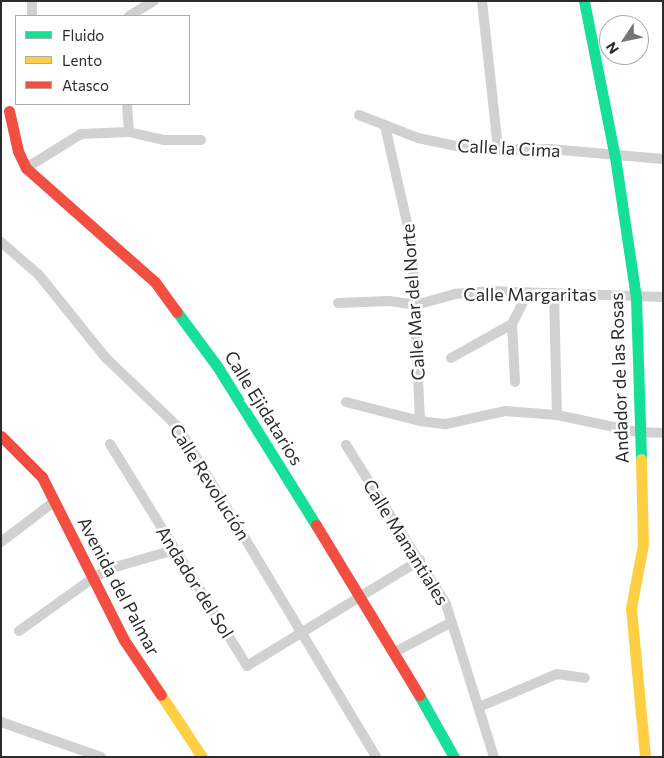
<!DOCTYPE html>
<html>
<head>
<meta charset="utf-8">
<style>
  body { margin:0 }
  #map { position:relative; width:664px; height:758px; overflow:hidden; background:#fff; font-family:Commissioner,sans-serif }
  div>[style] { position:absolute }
  .street>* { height:10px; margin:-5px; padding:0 5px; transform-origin:5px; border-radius:5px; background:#d1d1d1 }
  .fast>* { height:11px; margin:-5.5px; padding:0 5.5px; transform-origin:5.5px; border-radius:5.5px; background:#16e098 }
  .slow>* { height:11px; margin:-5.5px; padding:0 5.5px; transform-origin:5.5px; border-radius:5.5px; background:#ffcf43 }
  .jam>* { height:11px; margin:-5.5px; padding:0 5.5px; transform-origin:5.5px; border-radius:5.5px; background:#f24e42 }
  span { translate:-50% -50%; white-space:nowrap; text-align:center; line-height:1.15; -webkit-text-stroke:5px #fff; paint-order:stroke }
  .street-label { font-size:18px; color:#2c2c2c }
  .frame { position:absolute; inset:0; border:2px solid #2c2c2c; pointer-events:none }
  .legend { position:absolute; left:15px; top:15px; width:175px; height:90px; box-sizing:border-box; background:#fff; border:1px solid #ababab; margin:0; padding:6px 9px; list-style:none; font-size:15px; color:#2c2c2c }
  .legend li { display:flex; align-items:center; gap:10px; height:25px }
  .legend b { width:25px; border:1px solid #ababab }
  .north { position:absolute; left:599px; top:15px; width:50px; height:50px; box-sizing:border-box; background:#fff; border:1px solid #ababab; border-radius:50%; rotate:236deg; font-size:14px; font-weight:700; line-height:20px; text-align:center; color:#2c2c2c }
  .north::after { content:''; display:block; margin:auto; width:18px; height:22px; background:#767676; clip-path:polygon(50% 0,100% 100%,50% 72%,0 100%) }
</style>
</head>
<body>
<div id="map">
  <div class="street">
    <div style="left:482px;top:1px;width:149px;rotate:83.8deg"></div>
    <div style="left:32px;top:16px;width:15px;rotate:-90deg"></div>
    <div style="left:129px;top:16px;width:29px;rotate:-31deg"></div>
    <div style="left:127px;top:104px;width:28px;rotate:86deg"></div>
    <div style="left:359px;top:115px;width:63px;rotate:21.3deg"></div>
    <div style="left:418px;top:138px;width:58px;rotate:11.9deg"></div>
    <div style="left:475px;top:150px;width:75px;rotate:-0.8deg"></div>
    <div style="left:550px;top:149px;width:113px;rotate:5.1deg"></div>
    <div style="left:385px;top:126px;width:122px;rotate:77.2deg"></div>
    <div style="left:412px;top:245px;width:176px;rotate:87.4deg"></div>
    <div style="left:26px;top:168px;width:65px;rotate:-31.7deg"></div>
    <div style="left:81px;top:134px;width:48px;rotate:-2.4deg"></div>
    <div style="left:129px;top:132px;width:36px;rotate:13deg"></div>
    <div style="left:164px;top:140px;width:37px"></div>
    <div style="left:1px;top:242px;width:50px;rotate:41deg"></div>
    <div style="left:39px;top:275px;width:107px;rotate:51.1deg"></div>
    <div style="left:106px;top:358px;width:100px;rotate:43.8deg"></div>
    <div style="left:178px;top:427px;width:385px;rotate:59deg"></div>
    <div style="left:554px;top:293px;width:122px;rotate:88.6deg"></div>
    <div style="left:338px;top:303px;width:51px;rotate:-2.2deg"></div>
    <div style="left:389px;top:301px;width:27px;rotate:8deg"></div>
    <div style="left:416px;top:305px;width:41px;rotate:-15.8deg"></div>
    <div style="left:455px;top:294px;width:35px;rotate:-5deg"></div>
    <div style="left:490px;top:291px;width:173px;rotate:2deg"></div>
    <div style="left:512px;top:324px;width:58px;rotate:87deg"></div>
    <div style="left:451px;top:358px;width:70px;rotate:-29.1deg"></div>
    <div style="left:512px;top:324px;width:35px;rotate:-63deg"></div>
    <div style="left:346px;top:402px;width:76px;rotate:14.4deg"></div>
    <div style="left:420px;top:421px;width:26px;rotate:7deg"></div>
    <div style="left:446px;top:424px;width:60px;rotate:-12.4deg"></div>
    <div style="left:505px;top:411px;width:52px;rotate:4.4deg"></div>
    <div style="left:557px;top:415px;width:83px;rotate:11.9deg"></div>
    <div style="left:638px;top:432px;width:25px;rotate:2deg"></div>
    <div style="left:110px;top:444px;width:261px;rotate:58.3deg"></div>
    <div style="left:247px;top:666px;width:203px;rotate:-31.5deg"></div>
    <div style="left:346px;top:445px;width:188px;rotate:57.8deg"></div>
    <div style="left:446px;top:604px;width:160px;rotate:72.6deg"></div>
    <div style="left:1px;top:542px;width:68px;rotate:-37.2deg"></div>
    <div style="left:19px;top:631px;width:91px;rotate:-35.6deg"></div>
    <div style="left:93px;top:578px;width:21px;rotate:-28deg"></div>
    <div style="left:112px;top:568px;width:65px;rotate:-16.2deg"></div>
    <div style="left:395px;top:652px;width:64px;rotate:-27.8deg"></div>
    <div style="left:479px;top:707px;width:85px;rotate:-22.9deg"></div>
    <div style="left:557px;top:674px;width:28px;rotate:8deg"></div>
    <div style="left:1px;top:722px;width:106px;rotate:19.3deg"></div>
  </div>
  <div class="fast">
    <div style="left:584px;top:1px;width:159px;rotate:78.8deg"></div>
    <div style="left:615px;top:157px;width:143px;rotate:81.5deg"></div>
    <div style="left:636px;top:298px;width:161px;rotate:88.2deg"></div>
    <div style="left:177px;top:312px;width:67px;rotate:53.5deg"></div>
    <div style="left:217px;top:366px;width:187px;rotate:58.1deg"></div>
    <div style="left:419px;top:695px;width:71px;rotate:60.6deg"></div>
  </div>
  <div class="slow">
    <div style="left:641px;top:459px;width:85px;rotate:88.7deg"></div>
    <div style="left:643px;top:544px;width:65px;rotate:100.6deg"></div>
    <div style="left:631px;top:608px;width:150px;rotate:84.6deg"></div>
    <div style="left:161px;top:695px;width:74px;rotate:56.5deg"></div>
  </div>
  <div class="jam">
    <div style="left:9px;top:111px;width:41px;rotate:77.3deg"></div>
    <div style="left:18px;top:151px;width:19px;rotate:65deg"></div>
    <div style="left:26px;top:168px;width:172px;rotate:41.5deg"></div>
    <div style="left:155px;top:282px;width:37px;rotate:54deg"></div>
    <div style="left:1px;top:436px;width:58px;rotate:45deg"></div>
    <div style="left:42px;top:477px;width:182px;rotate:63.3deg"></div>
    <div style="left:124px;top:640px;width:66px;rotate:56.1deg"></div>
    <div style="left:316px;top:525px;width:199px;rotate:58.8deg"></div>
  </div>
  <div class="street-label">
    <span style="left:509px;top:148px;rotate:3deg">Calle la Cima</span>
    <span style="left:530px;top:294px">Calle Margaritas</span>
    <span style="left:413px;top:302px;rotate:-94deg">Calle Mar del Norte</span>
    <span style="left:619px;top:378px;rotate:-92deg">Andador de las Rosas</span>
    <span style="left:264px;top:408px;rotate:58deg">Calle Ejidatarios</span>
    <span style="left:210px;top:482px;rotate:58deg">Calle Revolución</span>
    <span style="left:406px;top:542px;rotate:58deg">Calle Manantiales</span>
    <span style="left:195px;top:582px;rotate:58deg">Andador del Sol</span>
    <span style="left:119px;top:586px;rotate:62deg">Avenida del Palmar</span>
  </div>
  <div class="frame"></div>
  <ul class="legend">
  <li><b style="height:6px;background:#16e098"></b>Fluido</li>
  <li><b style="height:6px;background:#ffcf43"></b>Lento</li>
  <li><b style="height:6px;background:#f24e42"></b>Atasco</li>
  </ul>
  <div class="north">N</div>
</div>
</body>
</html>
